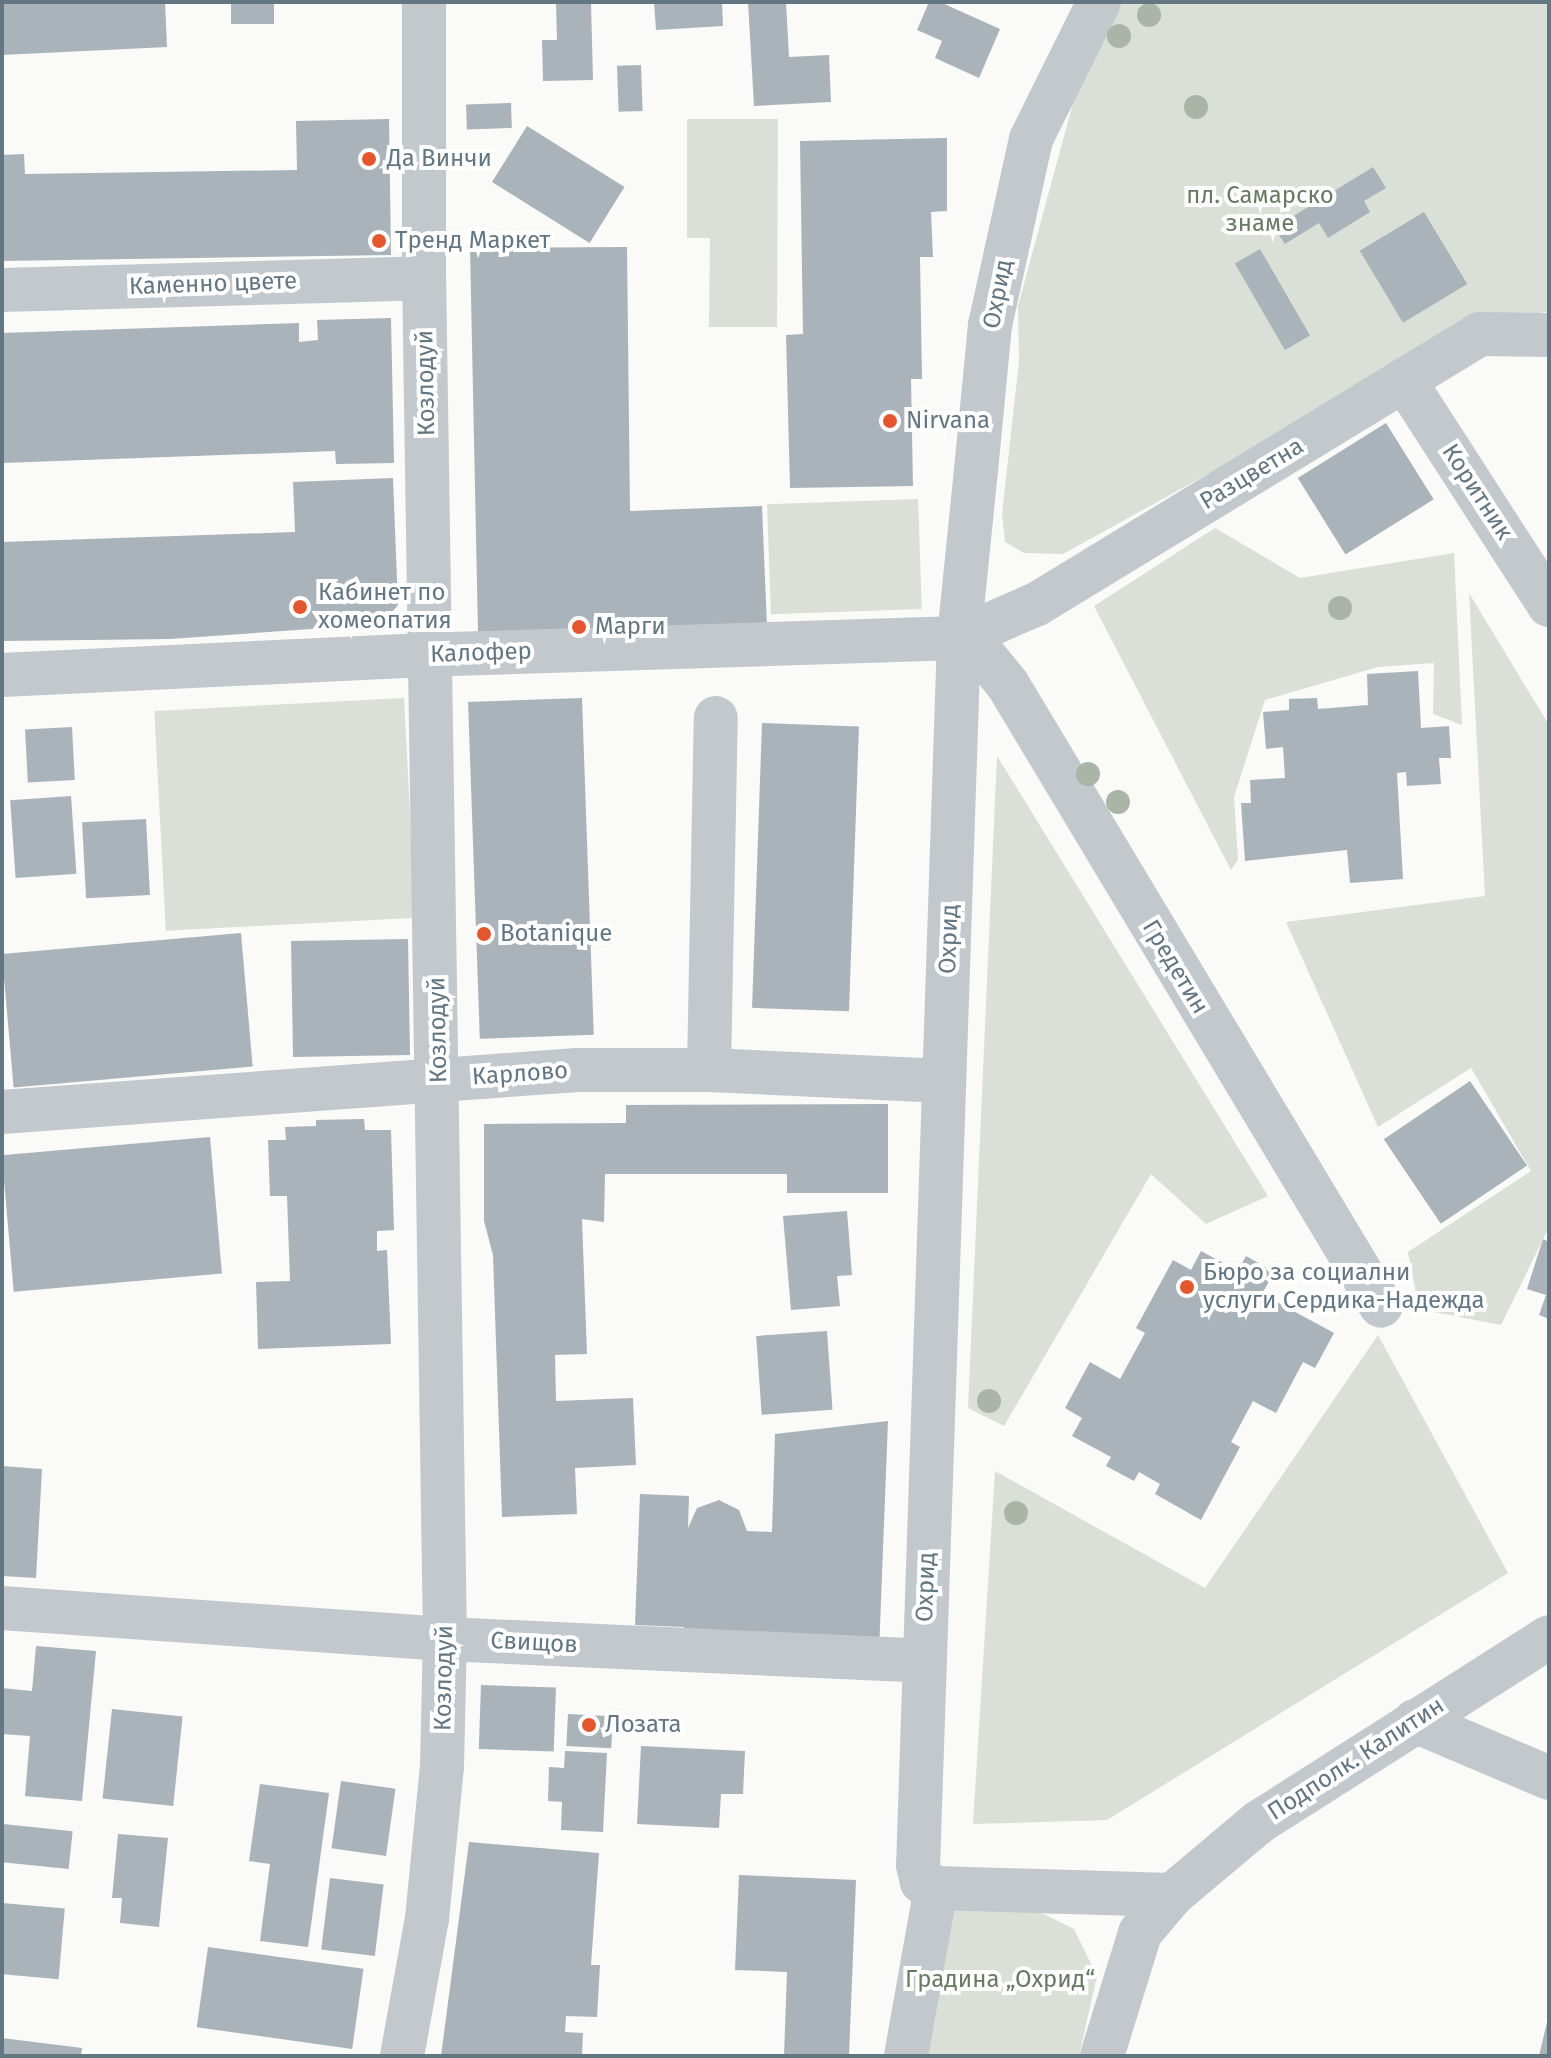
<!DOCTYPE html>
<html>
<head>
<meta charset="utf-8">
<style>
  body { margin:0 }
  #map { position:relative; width:1551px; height:2058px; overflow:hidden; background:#fafaf8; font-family:"Fira Sans",sans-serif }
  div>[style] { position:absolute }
  .green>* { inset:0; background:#dadfd7; transform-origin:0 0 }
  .building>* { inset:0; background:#aab3b9; transform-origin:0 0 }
  .minor>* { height:44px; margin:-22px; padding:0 22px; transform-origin:22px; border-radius:22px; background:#c3c8cc }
  .trees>* { width:24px; height:24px; margin:-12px; border-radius:50%; background:#aab4a7 }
  .dots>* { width:22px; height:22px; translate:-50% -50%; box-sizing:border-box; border:4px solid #fff; border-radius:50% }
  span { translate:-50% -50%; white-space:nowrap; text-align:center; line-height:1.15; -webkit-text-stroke:8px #fff; paint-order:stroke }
  .poi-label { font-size:24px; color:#657683 }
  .left { translate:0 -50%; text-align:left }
  .park-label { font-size:24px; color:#687a64 }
  .street-label { font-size:24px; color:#657683 }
  .frame { position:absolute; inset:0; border:4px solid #657683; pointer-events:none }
</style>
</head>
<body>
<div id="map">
  <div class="green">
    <div style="clip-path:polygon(1122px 2px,1549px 2px,1549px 311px,1474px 327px,1063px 554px,1024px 553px,1005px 542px,1002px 514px,1019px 361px,1018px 306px,1073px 103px)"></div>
    <div style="clip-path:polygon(687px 119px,778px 119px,777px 327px,709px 327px,710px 238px,687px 238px)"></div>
    <div style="left:918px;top:499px;width:110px;height:151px;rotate:88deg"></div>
    <div style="clip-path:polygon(1215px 528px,1300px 578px,1454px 553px,1462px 725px,1433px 714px,1434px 663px,1378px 667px,1265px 700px,1234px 797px,1238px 860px,1231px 870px,1094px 606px)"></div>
    <div style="clip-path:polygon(1469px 593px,1549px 725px,1549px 1227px,1501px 1325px,1419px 1309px,1408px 1252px,1531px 1171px,1471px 1068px,1378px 1127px,1286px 922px,1485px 896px)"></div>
    <div style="left:404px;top:698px;width:220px;height:250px;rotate:87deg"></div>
    <div style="clip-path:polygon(997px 756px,1268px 1196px,1206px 1224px,1151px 1174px,1004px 1426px,968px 1408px)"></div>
    <div style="clip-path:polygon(1378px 1335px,1508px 1573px,1107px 1820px,973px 1824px,995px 1471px,1205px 1588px)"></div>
    <div style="clip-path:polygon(940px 1896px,1029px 1907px,1074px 1929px,1097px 1976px,1079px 2056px,905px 2056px)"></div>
  </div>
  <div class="building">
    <div style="clip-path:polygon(2px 2px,165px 2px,167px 47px,2px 55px)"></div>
    <div style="left:231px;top:2px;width:43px;height:22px"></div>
    <div style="clip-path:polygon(591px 2px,593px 80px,543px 81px,542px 40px,557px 40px,556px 3px)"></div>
    <div style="clip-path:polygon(654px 2px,722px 2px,723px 26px,656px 30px)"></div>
    <div style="clip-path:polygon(748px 2px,786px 2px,789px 57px,829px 55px,831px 102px,754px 106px)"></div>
    <div style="clip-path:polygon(929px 2px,940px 2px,1000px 29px,979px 78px,935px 58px,942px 41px,917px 30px)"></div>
    <div style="left:641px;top:65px;width:46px;height:24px;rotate:88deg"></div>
    <div style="left:511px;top:103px;width:25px;height:45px;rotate:88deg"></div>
    <div style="clip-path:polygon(389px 119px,391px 255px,2px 261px,2px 155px,24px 154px,25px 174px,297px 170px,296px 121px)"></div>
    <div style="left:527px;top:126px;width:115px;height:66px;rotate:32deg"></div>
    <div style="clip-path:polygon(947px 138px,947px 211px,931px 212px,933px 257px,920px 257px,922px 379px,911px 379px,913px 486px,790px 488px,786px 335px,803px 334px,800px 141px)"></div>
    <div style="clip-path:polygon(1373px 167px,1386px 188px,1364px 201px,1370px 212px,1328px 238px,1319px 223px,1285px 244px,1274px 228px)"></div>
    <div style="left:1424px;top:212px;width:84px;height:75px;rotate:59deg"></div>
    <div style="clip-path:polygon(627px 247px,630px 511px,762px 506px,767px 626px,478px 632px,470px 248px)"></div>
    <div style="left:1260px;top:249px;width:100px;height:29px;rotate:60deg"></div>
    <div style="clip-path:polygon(391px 318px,394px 463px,336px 464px,335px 451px,2px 463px,2px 333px,299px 323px,299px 342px,318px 340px,317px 320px)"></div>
    <div style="left:1386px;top:423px;width:90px;height:104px;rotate:58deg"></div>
    <div style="clip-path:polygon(393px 478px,398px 605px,382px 624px,170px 639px,2px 641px,2px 542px,295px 532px,293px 482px)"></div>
    <div style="clip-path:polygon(1418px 671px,1421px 728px,1449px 726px,1451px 758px,1439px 758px,1441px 784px,1407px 786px,1406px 772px,1397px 773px,1403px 879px,1350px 883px,1347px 850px,1245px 861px,1241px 803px,1251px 803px,1250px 780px,1285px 778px,1283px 747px,1266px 749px,1263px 712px,1289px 710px,1289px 699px,1317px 698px,1318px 709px,1368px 705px,1367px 674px)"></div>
    <div style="left:582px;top:698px;width:337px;height:114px;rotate:88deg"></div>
    <div style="left:762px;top:723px;width:97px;height:285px;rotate:2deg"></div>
    <div style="left:72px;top:727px;width:53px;height:47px;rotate:87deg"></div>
    <div style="left:71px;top:796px;width:78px;height:61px;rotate:86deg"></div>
    <div style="left:146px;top:819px;width:76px;height:64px;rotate:87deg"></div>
    <div style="left:241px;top:933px;width:134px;height:240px;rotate:85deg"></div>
    <div style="left:408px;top:939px;width:116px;height:117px;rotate:89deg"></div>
    <div style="left:1470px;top:1081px;width:102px;height:104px;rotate:56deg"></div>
    <div style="clip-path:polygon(888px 1104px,888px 1193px,787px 1193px,787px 1174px,605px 1174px,604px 1222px,582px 1219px,587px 1354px,555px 1355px,556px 1401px,633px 1398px,636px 1465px,575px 1468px,577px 1514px,502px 1517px,493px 1255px,484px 1221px,484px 1124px,626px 1123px,626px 1105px)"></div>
    <div style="clip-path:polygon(364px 1119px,365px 1130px,391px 1130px,394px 1230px,377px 1231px,377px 1251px,387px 1250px,391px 1344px,258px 1349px,256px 1282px,290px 1281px,287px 1196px,270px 1196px,268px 1140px,286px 1140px,285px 1127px,316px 1126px,316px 1120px)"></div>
    <div style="left:210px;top:1137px;width:137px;height:209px;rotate:85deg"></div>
    <div style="clip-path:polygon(847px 1211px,852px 1275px,837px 1276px,840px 1306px,791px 1310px,783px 1216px)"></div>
    <div style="clip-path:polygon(1543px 1239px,1549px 1242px,1549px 1319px,1539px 1315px,1546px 1295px,1527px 1289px)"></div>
    <div style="clip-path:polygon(1201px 1251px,1238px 1271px,1246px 1256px,1274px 1272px,1262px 1294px,1334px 1333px,1315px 1368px,1303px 1362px,1276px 1413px,1253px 1401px,1231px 1442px,1240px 1447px,1201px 1520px,1155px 1494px,1160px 1484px,1139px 1472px,1134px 1481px,1106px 1466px,1111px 1457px,1072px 1436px,1082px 1418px,1065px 1408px,1090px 1362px,1120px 1379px,1145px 1333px,1136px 1328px,1173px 1260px,1191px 1270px)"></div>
    <div style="left:827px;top:1331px;width:79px;height:71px;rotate:86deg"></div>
    <div style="clip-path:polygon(888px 1421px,879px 1652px,683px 1645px,684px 1627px,635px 1625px,640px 1494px,689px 1496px,688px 1528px,697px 1508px,719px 1500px,739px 1510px,747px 1531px,772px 1532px,775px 1434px)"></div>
    <div style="clip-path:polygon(2px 1466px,42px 1469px,36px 1578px,2px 1576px)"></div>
    <div style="clip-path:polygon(36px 1646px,96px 1651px,82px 1801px,25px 1796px,30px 1736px,2px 1734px,2px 1688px,32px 1691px)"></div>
    <div style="left:481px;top:1685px;width:75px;height:64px;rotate:2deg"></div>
    <div style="left:112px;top:1709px;width:71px;height:90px;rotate:6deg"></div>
    <div style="left:568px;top:1714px;width:45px;height:32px;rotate:3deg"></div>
    <div style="clip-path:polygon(641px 1746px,745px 1751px,743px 1794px,721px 1794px,719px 1828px,637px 1824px)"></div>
    <div style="clip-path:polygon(565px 1751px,607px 1753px,603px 1832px,561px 1830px,562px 1802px,548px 1801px,549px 1767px,564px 1768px)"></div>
    <div style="left:341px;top:1781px;width:55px;height:68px;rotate:8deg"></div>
    <div style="clip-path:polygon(260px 1784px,329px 1793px,308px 1947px,260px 1941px,270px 1864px,249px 1861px)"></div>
    <div style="left:3px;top:1824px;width:70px;height:38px;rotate:6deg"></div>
    <div style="clip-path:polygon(118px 1834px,168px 1838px,159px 1927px,120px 1923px,122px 1898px,112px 1898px)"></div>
    <div style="clip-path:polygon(469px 1842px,599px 1853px,591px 1965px,600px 1965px,597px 2017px,566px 2016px,565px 2032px,583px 2033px,582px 2056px,441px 2056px)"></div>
    <div style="clip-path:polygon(739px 1875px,856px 1880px,849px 2056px,784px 2056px,787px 1972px,735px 1970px)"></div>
    <div style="left:330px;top:1878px;width:54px;height:72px;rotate:7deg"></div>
    <div style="left:2px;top:1903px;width:63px;height:71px;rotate:5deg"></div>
    <div style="left:208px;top:1947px;width:157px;height:81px;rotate:8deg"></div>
    <div style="clip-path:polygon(1548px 2018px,1549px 2056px,1539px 2056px)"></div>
    <div style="clip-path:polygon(2px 2038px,82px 2048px,81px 2056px,2px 2056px)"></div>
  </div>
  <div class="minor">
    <div style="left:1099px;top:2px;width:153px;rotate:116.4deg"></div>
    <div style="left:1031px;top:139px;width:190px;rotate:102.4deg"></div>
    <div style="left:990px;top:325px;width:146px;rotate:95.5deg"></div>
    <div style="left:976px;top:470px;width:169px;rotate:95.8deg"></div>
    <div style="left:959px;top:638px;width:1228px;rotate:91.91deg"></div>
    <div style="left:918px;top:1865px;width:17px;rotate:77deg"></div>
    <div style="left:922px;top:1882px;width:15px;rotate:23deg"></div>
    <div style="left:936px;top:1888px;width:236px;rotate:1.7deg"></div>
    <div style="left:2px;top:290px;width:422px;rotate:-1.6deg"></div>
    <div style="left:1404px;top:380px;width:268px;rotate:57.2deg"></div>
    <div style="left:959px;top:638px;width:35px;rotate:37deg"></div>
    <div style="left:987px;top:659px;width:33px;rotate:51deg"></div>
    <div style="left:1008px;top:685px;width:724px;rotate:59.01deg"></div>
    <div style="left:2px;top:675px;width:450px;rotate:-2.7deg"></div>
    <div style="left:452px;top:654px;width:507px;rotate:-1.81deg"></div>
    <div style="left:959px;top:638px;width:85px;rotate:-23.6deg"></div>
    <div style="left:1037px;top:604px;width:519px;rotate:-31.36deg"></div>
    <div style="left:1480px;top:334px;width:69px;rotate:0.8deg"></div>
    <div style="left:709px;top:1070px;width:352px;rotate:-88.9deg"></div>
    <div style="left:2px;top:1112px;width:577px;rotate:-4.18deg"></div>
    <div style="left:577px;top:1070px;width:132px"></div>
    <div style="left:709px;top:1070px;width:235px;rotate:2.7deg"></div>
    <div style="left:2px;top:1608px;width:444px;rotate:4deg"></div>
    <div style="left:445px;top:1639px;width:480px;rotate:2.6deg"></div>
    <div style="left:1415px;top:1721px;width:146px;rotate:23deg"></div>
    <div style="left:402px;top:2056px;width:139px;rotate:-79.7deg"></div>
    <div style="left:427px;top:1919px;width:153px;rotate:-84.4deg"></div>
    <div style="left:442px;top:1767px;width:128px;rotate:-88.7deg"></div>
    <div style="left:445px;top:1639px;width:1361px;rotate:-90.88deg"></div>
    <div style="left:424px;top:278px;width:276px;rotate:-90deg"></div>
    <div style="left:906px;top:2056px;width:171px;rotate:-79.9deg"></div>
    <div style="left:1102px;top:2056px;width:129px;rotate:-72.8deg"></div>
    <div style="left:1140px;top:1933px;width:50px;rotate:-49.9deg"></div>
    <div style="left:1172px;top:1895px;width:114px;rotate:-40deg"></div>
    <div style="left:1259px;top:1822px;width:344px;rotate:-32.5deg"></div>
  </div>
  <div class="trees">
    <div style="left:1149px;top:15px"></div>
    <div style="left:1119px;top:36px"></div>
    <div style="left:1196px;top:107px"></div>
    <div style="left:1340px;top:608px"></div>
    <div style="left:1088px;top:774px"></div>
    <div style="left:1118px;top:802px"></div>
    <div style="left:989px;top:1401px"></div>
    <div style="left:1016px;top:1513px"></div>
  </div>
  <div class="dots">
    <div style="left:369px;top:159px;background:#e4572e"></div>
    <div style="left:379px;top:241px;background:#e4572e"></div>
    <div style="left:890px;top:421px;background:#e4572e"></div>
    <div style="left:300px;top:607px;background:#e4572e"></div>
    <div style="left:579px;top:627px;background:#e4572e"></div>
    <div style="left:484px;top:934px;background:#e4572e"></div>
    <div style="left:1187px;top:1287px;background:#e4572e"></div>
    <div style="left:589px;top:1725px;background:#e4572e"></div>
  </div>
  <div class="poi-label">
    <span class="left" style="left:387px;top:159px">Да Винчи</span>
    <span class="left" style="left:395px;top:241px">Тренд Маркет</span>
    <span class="left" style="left:906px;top:421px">Nirvana</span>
    <span class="left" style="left:318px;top:607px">Кабинет по<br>хомеопатия</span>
    <span class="left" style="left:595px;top:627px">Марги</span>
    <span class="left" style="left:500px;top:934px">Botanique</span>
    <span class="left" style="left:1203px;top:1287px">Бюро за социални<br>услуги Сердика-Надежда</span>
    <span class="left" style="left:605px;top:1725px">Лозата</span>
  </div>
  <div class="park-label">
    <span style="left:1260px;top:210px">пл. Самарско<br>знаме</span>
    <span style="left:1000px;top:1980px">Градина „Охрид“</span>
  </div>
  <div class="street-label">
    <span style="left:213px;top:284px;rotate:-2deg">Каменно цвете</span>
    <span style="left:998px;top:294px;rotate:-79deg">Охрид</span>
    <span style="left:426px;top:383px;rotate:-91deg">Козлодуй</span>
    <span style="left:1252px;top:474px;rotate:-31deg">Разцветна</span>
    <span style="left:1477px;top:492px;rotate:57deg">Коритник</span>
    <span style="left:481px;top:653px;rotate:-2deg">Калофер</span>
    <span style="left:949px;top:939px;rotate:-88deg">Охрид</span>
    <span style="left:1175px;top:967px;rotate:59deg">Гредетин</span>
    <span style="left:438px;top:1030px;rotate:-91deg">Козлодуй</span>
    <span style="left:520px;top:1074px;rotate:-4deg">Карлово</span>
    <span style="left:926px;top:1587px;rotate:-88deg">Охрид</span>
    <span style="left:534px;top:1643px;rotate:3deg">Свищов</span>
    <span style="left:444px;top:1678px;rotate:-89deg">Козлодуй</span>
    <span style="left:1356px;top:1759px;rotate:-33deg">Подполк. Калитин</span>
  </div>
  <div class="frame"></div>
</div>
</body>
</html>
